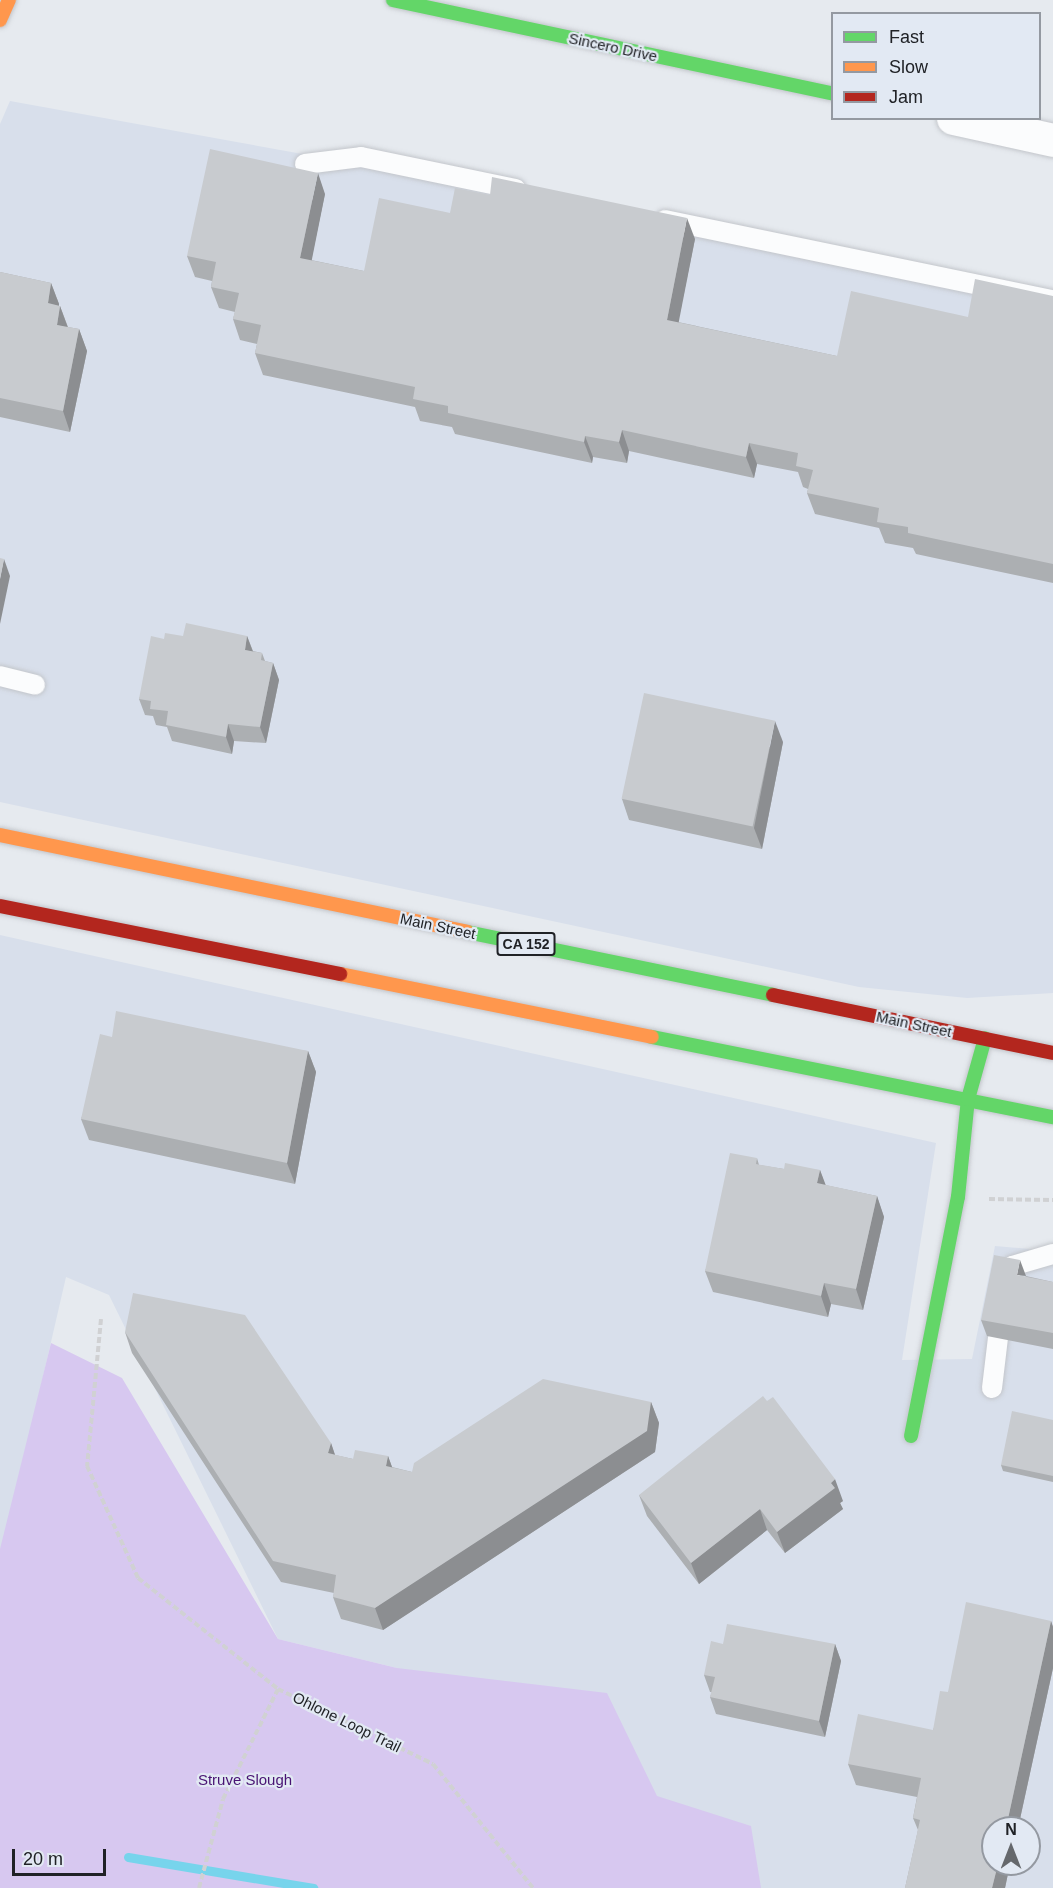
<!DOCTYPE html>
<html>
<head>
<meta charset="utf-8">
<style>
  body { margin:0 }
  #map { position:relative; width:1053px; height:1888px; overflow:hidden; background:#e6eaef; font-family:Helvetica,sans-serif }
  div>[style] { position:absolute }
  .built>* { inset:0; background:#d8dfeb }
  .green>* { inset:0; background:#d7c8f0 }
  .stream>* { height:9px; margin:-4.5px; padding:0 4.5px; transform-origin:4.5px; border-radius:4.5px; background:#77d4ec }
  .path>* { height:4px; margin-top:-2px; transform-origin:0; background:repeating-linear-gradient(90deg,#d0d1d3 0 6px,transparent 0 9px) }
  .roads { filter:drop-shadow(0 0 2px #c3c6cb) drop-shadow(0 0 2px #c3c6cb) }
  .lane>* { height:20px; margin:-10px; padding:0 10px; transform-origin:10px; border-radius:10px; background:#fbfcfd }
  .street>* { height:33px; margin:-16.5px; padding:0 16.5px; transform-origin:16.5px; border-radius:16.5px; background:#fbfcfd }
  .fast>* { height:14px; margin:-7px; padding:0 7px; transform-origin:7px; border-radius:7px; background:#63d668 }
  .slow>* { height:14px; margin:-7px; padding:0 7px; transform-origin:7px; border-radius:7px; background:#ff974d }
  .jam>* { height:14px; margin:-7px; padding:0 7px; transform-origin:7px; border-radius:7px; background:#b3261e }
  .wall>* { inset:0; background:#acafb2 }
  .shaded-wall>* { inset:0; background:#8c8e91 }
  .building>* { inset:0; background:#c8cbcf; transform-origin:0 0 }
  span { translate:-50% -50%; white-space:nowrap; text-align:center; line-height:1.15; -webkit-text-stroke:4.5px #e2e9f3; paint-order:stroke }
  .shield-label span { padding:2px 4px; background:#e2e9f3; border:2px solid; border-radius:4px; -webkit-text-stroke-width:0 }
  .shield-label { font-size:14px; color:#202226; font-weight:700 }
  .street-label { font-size:15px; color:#202226 }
  .park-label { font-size:15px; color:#481373 }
  .legend { position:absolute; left:831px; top:12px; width:210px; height:108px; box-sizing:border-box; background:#e2e9f3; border:2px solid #9499a1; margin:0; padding:8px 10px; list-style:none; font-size:18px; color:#202226 }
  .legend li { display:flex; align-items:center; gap:12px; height:30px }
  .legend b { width:30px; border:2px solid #9499a1 }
  .north { position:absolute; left:981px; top:1816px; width:60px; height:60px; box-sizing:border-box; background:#e2e9f3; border:2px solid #9499a1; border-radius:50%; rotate:0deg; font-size:16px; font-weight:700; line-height:24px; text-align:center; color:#202226 }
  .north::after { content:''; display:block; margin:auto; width:21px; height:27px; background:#65686c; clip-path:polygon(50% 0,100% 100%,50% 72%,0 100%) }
  .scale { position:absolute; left:12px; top:1849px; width:94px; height:27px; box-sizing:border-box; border:3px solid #202226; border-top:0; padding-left:8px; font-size:18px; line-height:21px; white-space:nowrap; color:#202226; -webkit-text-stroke:4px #e2e9f3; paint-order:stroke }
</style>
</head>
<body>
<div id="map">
  <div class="built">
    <div style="clip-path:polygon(10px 101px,1053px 290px,1053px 993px,967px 998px,859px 987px,0 802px,0 124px)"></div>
    <div style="clip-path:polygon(evenodd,0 935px,936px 1143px,902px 1360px,972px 1359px,995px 1246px,1053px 1251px,1053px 1888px,701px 1888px,397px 1668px,278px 1639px,109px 1295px,66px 1277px,0 1563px,0 935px,993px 1828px,1029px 1828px,1029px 1864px,993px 1864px,993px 1828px)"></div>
  </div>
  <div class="green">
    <div style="clip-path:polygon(51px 1343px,122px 1378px,278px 1639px,397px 1668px,607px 1693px,657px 1796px,751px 1826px,761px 1888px,0 1888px,0 1549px)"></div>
  </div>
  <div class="stream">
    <div style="left:128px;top:1857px;width:188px;rotate:9.5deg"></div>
  </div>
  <div class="path">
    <div style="left:989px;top:1199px;width:64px;rotate:0.9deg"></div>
    <div style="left:101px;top:1319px;width:148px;rotate:95.4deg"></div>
    <div style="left:87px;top:1466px;width:123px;rotate:65.5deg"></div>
    <div style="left:138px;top:1578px;width:179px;rotate:38.4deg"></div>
    <div style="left:278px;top:1689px;width:172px;rotate:25.8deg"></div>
    <div style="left:433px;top:1764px;width:159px;rotate:51.1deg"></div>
    <div style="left:199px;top:1888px;width:92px;rotate:-74.9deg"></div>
    <div style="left:223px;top:1799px;width:123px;rotate:-63.4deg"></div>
  </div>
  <div class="roads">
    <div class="lane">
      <div style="left:305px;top:164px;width:56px;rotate:-7.1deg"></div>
      <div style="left:361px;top:157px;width:158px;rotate:11.7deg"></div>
      <div style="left:665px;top:220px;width:396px;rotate:11.7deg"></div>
      <div style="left:0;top:676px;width:36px;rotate:14deg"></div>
      <div style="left:1010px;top:1273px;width:7px;rotate:-74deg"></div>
      <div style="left:1012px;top:1266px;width:43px;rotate:-16.3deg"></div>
      <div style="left:992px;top:1388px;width:50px;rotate:-83.2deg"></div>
    </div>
    <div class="street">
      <div style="left:953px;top:118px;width:102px;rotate:12.4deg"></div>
    </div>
    <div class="fast">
      <div style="left:393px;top:0;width:449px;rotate:12deg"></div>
      <div style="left:467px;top:932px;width:312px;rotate:11.6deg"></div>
      <div style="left:652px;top:1037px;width:409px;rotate:11.3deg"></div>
      <div style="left:911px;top:1436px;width:244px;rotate:-78.9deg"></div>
      <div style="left:958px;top:1197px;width:99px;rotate:-84.2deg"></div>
      <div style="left:968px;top:1099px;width:63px;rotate:-74.4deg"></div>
    </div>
    <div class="slow">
      <div style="left:0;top:20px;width:22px;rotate:-66deg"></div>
      <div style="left:0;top:835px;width:477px;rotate:11.7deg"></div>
      <div style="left:340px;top:974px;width:318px;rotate:11.4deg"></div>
    </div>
    <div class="jam">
      <div style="left:0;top:906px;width:347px;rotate:11.3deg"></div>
      <div style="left:773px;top:995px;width:286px;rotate:11.7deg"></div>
    </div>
  </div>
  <div class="wall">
    <div style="clip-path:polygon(325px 194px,311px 260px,364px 271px,450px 213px,695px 239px,678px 322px,837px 356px,968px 317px,1053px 296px,1053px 583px,916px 554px,913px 548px,885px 543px,879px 528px,815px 514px,807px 493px,808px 489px,803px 487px,798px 472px,757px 464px,754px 478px,629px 451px,627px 463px,593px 457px,592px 463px,455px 434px,452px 427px,420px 421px,415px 407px,263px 375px,255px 353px,257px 344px,240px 340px,233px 319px,235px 312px,219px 308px,211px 287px,212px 281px,195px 277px,187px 256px)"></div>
    <div style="clip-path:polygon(0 272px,51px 283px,59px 304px,59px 306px,60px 306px,68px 327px,79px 329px,87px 351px,70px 432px,0 417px)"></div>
    <div style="clip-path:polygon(183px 636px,247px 636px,253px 651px,262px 653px,265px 661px,273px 663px,279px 680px,266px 743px,234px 741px,232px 754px,172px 741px,167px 727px,156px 725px,153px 716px,145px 715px,139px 699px,164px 639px)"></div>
    <div style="clip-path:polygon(783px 742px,762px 849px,629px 820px,622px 799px)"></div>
    <div style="clip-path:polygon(112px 1037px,308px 1051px,316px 1072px,295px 1184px,89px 1140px,81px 1119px)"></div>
    <div style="clip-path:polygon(757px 1158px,759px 1165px,784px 1169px,820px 1170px,825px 1185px,877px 1196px,884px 1217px,863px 1310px,831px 1304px,828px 1317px,713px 1292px,705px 1271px)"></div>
    <div style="clip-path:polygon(1026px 1276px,1053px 1282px,1053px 1349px,987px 1336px,981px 1320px)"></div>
    <div style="clip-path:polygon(125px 1332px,331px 1443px,335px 1455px,353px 1459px,388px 1456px,392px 1467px,412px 1472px,651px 1402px,659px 1423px,655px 1452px,383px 1630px,341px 1619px,333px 1597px,334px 1593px,281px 1582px,132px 1353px)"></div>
    <div style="clip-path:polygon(1053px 1420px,1053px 1482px,1003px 1471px,1001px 1465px)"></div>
    <div style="clip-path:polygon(639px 1495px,843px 1501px,840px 1503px,843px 1509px,785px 1553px,767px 1530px,699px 1584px,647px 1516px)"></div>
    <div style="clip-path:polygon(1051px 1621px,1053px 1627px,1053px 1668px,1018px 1828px,993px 1864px,1010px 1864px,1005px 1888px,905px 1888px,918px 1830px,913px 1818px,917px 1797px,856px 1785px,848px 1764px,933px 1730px,948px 1692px)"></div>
    <div style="clip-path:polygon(723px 1644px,835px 1644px,841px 1661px,825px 1737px,716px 1714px,710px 1697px,712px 1692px,710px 1692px,704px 1675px)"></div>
  </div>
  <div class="shaded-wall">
    <div style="clip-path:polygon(318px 173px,325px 194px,308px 279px,300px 258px)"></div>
    <div style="clip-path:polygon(687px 218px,695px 239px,675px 341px,667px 320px)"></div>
    <div style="clip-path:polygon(51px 283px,59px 304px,56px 324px,48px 303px)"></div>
    <div style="clip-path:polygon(60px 306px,68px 328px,57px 325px)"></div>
    <div style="clip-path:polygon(79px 329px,87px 351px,70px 432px,63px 411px)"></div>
    <div style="clip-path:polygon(622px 430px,629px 451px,627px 463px,619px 442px)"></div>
    <div style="clip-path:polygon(585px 436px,593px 457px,592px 463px,584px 442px)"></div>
    <div style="clip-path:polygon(749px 443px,757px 464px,754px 478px,746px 457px)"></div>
    <div style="clip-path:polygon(4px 559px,10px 576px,0 624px,0 579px)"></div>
    <div style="clip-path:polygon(247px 636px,253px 652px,245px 650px)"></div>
    <div style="clip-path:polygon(273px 663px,279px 680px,266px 743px,260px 727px)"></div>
    <div style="clip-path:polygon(775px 721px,783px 742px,762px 849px,754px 828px)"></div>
    <div style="clip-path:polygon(228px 724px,234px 741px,232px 754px,226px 737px)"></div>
    <div style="clip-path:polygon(308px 1051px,316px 1072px,295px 1184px,287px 1163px)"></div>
    <div style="clip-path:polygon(820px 1170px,828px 1191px,817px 1183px)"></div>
    <div style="clip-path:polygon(877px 1196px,884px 1217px,863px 1310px,856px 1289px)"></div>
    <div style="clip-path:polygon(1020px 1260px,1026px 1276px,1017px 1275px)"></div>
    <div style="clip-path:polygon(824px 1283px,831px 1304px,828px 1317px,821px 1296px)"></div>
    <div style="clip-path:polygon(651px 1402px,659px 1423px,655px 1452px,383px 1630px,375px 1608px)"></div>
    <div style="clip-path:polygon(331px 1443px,338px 1464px,328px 1453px)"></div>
    <div style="clip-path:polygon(388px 1456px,396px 1478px,386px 1466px)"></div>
    <div style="clip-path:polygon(835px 1479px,843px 1501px,840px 1503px,843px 1509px,785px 1553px,777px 1532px)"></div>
    <div style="clip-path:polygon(760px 1509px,767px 1530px,699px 1584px,691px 1563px)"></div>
    <div style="clip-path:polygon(1051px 1621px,1053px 1627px,1053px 1668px,1018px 1828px,1006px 1828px)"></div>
    <div style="clip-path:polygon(835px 1644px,841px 1661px,825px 1737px,819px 1721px)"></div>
    <div style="clip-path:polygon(998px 1864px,1010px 1864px,1005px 1888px,992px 1888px)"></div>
  </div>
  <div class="building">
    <div style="clip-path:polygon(210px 149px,318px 173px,300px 258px,364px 271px,379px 198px,450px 213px,455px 188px,490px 195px,492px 177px,687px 218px,667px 320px,837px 356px,851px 291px,968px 317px,975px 279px,1053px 296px,1053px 564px,908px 533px,908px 527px,877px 522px,879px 508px,807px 493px,813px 470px,796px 466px,798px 453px,749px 443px,746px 457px,622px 430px,619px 442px,585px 436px,584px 442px,448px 413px,448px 406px,413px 399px,415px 387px,255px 353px,261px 325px,233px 319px,239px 293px,211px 287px,216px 262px,187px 256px)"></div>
    <div style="clip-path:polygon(0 272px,51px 283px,48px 303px,60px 306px,57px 325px,79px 329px,63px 411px,0 398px)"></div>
    <div style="clip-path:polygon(0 558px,4px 559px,0 579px)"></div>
    <div style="clip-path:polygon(186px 623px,247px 636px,245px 650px,262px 653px,261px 660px,273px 663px,260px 727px,228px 724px,226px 737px,166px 725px,168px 711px,150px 709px,151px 701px,139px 699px,151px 636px,164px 639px,165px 633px,183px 636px)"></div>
    <div style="left:644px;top:693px;width:134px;height:108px;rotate:12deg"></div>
    <div style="clip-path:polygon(116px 1011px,308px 1051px,287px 1163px,81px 1119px,100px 1034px,112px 1037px)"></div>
    <div style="clip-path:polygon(730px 1153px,757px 1158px,756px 1164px,784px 1169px,785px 1163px,820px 1170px,817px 1183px,877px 1196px,856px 1289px,824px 1283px,821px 1296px,705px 1271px)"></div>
    <div style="clip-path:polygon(994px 1255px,1020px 1260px,1017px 1275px,1053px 1282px,1053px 1333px,981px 1320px)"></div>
    <div style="clip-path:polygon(133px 1293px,245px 1315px,331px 1443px,328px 1453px,353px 1459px,355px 1450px,388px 1456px,386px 1466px,412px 1472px,414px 1463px,543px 1379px,651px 1402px,647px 1431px,375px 1608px,333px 1597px,336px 1575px,273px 1561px,125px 1332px)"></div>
    <div style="clip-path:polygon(763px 1396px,767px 1401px,773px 1397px,835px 1479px,831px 1483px,835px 1488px,777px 1532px,760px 1509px,691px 1563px,639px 1495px)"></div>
    <div style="clip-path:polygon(1012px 1411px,1053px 1420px,1053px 1476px,1001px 1465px)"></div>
    <div style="clip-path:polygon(966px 1602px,1051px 1621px,1006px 1828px,993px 1828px,993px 1864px,998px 1864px,992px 1888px,905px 1888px,920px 1820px,913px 1818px,921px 1778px,848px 1764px,858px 1714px,933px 1730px,940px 1691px,948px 1692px)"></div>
    <div style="clip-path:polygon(727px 1624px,835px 1644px,819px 1721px,710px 1697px,715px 1677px,704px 1675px,711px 1641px,723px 1644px)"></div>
  </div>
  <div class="shield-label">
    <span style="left:526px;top:944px">CA 152</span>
  </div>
  <div class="street-label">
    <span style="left:613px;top:47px;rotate:12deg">Sincero Drive</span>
    <span style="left:438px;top:926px;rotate:12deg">Main Street</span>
    <span style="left:914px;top:1024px;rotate:12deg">Main Street</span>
    <span style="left:347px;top:1722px;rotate:26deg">Ohlone Loop Trail</span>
  </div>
  <div class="park-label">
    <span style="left:245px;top:1780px">Struve Slough</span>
  </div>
  <ul class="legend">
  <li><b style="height:8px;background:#63d668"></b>Fast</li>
  <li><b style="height:8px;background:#ff974d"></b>Slow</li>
  <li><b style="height:8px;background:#b3261e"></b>Jam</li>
  </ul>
  <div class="north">N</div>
  <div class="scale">20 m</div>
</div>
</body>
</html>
